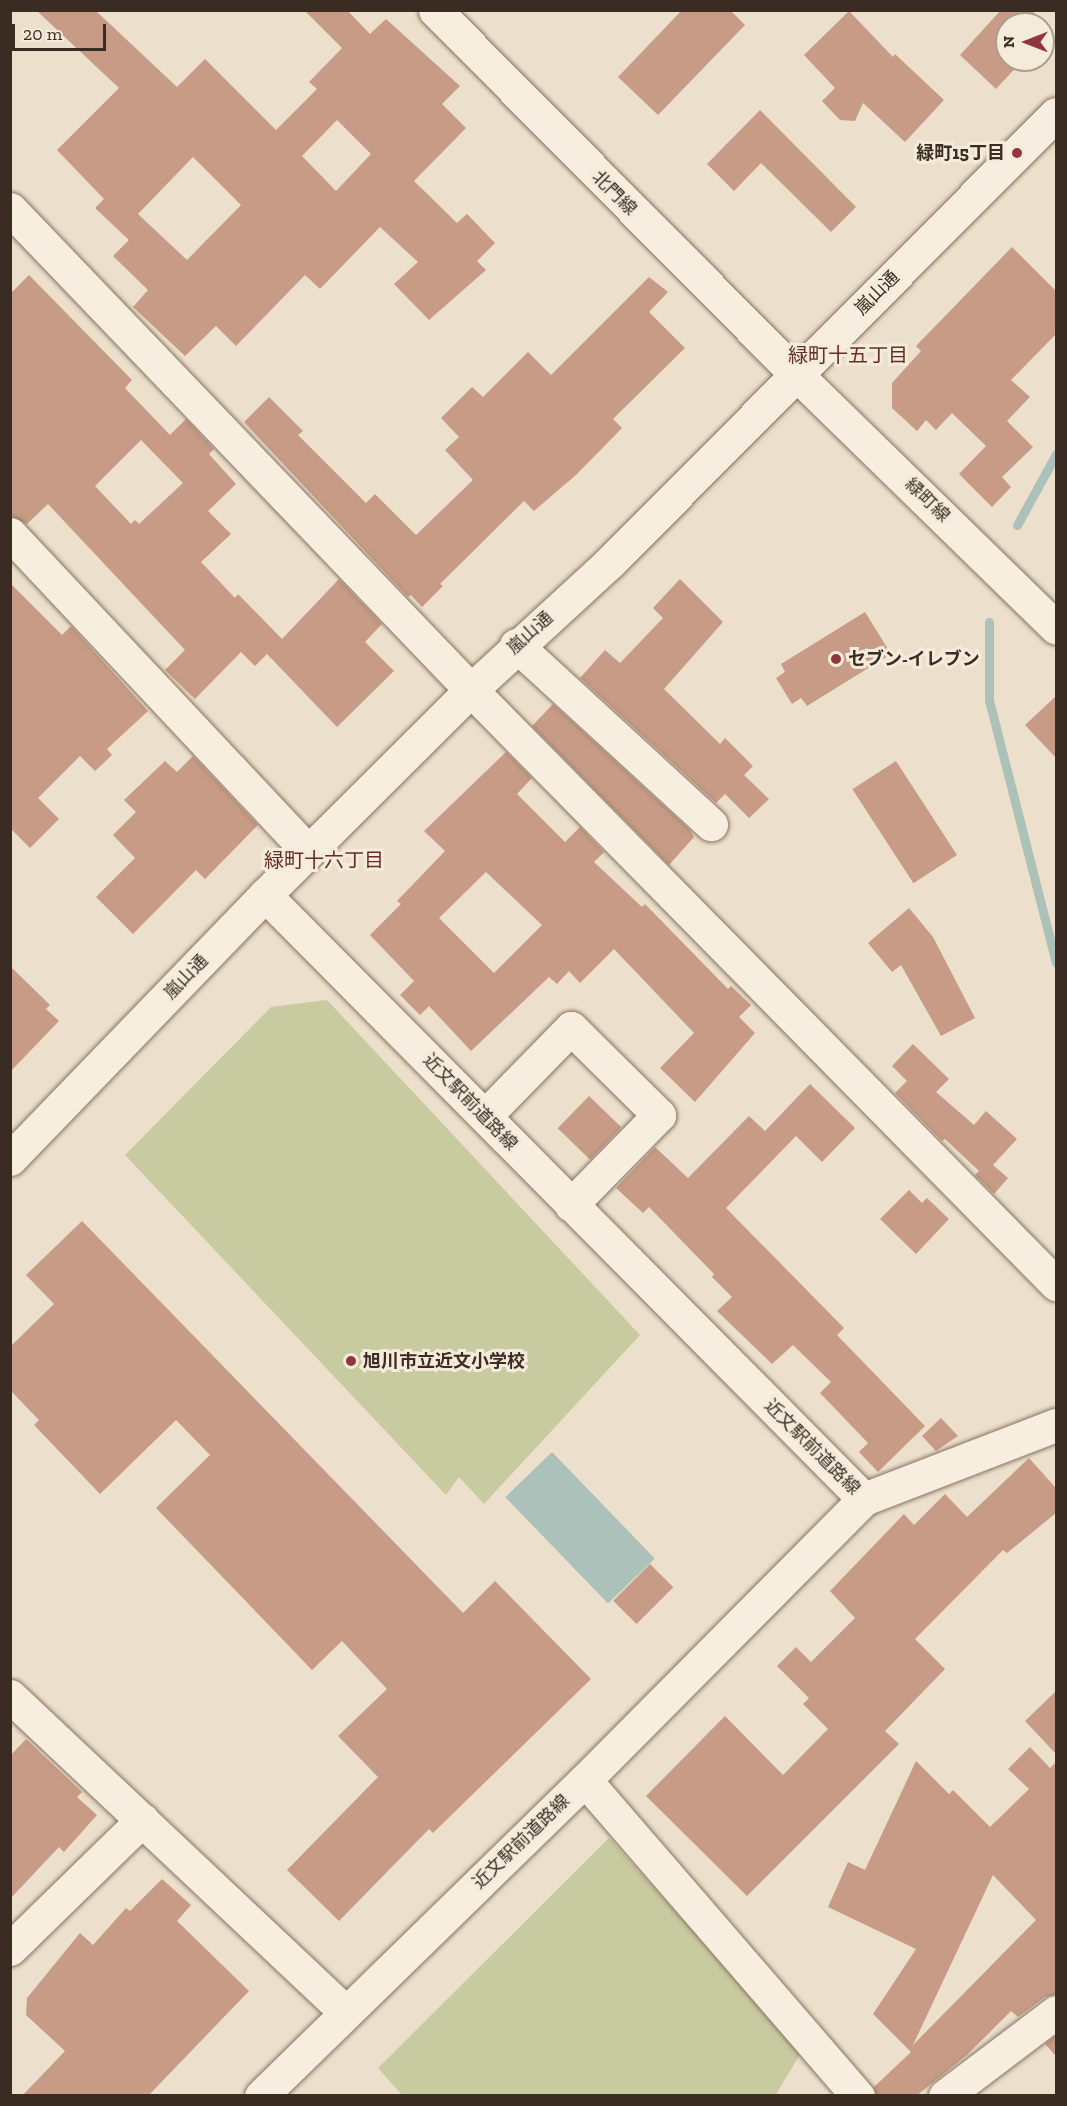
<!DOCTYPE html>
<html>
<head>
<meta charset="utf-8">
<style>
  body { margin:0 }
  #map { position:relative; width:1067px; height:2106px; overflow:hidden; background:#ece0cc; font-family:"Zilla Slab","Noto Sans JP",serif }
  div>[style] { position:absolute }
  .green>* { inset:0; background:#c8caa0 }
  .water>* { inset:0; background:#acc1b9; transform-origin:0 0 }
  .stream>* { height:9px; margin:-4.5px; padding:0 4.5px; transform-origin:4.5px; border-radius:4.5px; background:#acc1b9 }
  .building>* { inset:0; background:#c79b85; transform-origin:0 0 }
  .roads { filter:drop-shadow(0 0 2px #887361) drop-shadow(0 0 2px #887361) }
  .minor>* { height:33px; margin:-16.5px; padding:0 16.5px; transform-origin:16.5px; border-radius:16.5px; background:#f7eedf }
  .dots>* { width:16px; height:16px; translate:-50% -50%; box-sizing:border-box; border:3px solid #f4ebdb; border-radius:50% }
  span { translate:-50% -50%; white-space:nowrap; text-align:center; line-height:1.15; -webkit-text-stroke:6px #f4ebdb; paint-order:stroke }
  .poi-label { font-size:18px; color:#3a2c23; font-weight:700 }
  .right { translate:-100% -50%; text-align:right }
  .left { translate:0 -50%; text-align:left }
  .street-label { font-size:18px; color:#3a2c23 }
  .neighbourhood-label { font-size:20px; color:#632e26 }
  .frame { position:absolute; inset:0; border:12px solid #3a2c23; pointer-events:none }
  .north { position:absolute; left:995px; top:12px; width:60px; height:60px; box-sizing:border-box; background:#f4ebdb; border:2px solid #aa9f91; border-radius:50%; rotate:270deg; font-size:16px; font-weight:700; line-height:24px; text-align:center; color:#3a2c23 }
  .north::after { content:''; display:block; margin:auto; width:21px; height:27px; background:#92363e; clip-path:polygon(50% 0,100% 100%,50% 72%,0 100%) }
  .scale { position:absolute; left:12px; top:24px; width:94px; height:27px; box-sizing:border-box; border:3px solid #3a2c23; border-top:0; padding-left:8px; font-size:18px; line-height:21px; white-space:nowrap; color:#3a2c23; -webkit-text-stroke:4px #f4ebdb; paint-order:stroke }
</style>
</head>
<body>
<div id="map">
  <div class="green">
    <div style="clip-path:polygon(327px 1000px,640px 1335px,484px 1504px,459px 1477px,446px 1495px,125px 1155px,271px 1007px)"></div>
    <div style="clip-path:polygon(609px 1838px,802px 2051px,775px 2096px,402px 2095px,378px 2068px)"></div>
  </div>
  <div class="water">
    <div style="left:552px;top:1452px;width:148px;height:65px;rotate:46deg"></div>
  </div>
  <div class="stream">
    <div style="left:1017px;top:525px;width:81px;rotate:-61.2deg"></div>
    <div style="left:989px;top:622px;width:78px;rotate:90deg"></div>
    <div style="left:989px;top:700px;width:271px;rotate:75.7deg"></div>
  </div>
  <div class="building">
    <div style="clip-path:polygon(evenodd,36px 10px,95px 10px,177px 87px,205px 59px,276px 130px,317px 89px,309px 82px,342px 48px,304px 10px,347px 10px,370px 34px,386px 19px,460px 86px,442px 104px,466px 128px,414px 181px,457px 223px,467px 214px,495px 243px,477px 261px,486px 270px,429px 320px,394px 284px,418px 262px,380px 227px,320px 289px,305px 275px,236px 346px,216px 326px,185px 356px,133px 307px,148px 290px,113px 256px,129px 240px,95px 208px,104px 199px,57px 150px,119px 88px,36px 10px,337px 120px,371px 154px,336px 191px,302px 156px,337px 120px,36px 10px,193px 157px,241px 205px,187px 260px,138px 214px,193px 157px)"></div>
    <div style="clip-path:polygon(682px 10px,730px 10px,745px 25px,658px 115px,618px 77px)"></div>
    <div style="clip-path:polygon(1001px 10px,1031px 10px,1051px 30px,1043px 38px,1043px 24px,1007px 24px,1007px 60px,1023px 60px,996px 89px,960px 55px)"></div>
    <div style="clip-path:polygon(849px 11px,893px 57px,895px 54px,944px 100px,905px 142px,863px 103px,855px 121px,840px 120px,822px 101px,835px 88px,804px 55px)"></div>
    <div style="clip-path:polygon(760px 110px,856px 207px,831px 232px,761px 163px,734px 191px,707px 164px)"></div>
    <div style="clip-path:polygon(1012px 247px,1056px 291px,1056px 334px,1011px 380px,1030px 397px,1007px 421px,1033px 447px,1002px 477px,1011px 487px,992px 507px,959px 474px,986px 446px,952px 413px,936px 430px,926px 420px,917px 431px,892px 408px,892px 383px,921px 351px,916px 346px)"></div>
    <div style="clip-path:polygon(evenodd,29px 275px,132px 380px,125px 388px,170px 435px,186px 419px,214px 449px,209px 454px,236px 484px,208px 511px,231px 534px,201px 562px,235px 598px,238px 594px,282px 639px,339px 579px,382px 624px,365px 642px,394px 671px,337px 727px,267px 654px,255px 666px,241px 652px,195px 699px,165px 670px,185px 650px,48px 504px,27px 524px,10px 516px,10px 294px,29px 275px,141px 440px,183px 483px,139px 524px,135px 520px,131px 524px,95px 486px,141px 440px)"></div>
    <div style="clip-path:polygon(649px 277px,668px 292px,649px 312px,685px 348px,613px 419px,622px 428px,577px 474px,534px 511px,524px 501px,440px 584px,443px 586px,422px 607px,411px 595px,408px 597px,244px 422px,269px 397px,303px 431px,298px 435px,366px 503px,375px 494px,416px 535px,473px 480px,445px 450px,459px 437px,441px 418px,472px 387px,483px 397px,528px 352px,551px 375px)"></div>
    <div style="clip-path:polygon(680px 579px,723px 622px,664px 689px,720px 744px,725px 738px,753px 766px,744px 775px,769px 799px,749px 818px,725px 794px,716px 803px,580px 678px,605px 650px,620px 663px,663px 618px,653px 608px)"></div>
    <div style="clip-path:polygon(10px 583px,62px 635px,71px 626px,148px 711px,107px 749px,112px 755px,95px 771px,80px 756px,38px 798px,59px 819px,30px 848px,10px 828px)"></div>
    <div style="clip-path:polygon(865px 612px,891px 654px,807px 706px,801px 698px,792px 704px,776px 678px,785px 672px,781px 664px)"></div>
    <div style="clip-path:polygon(1056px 696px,1056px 758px,1025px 725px)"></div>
    <div style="clip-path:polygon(553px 704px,690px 830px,694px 837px,669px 865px,532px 726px)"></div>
    <div style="clip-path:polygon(evenodd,506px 752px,532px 778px,517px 794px,565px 842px,580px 827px,604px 852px,594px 862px,642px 907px,645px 904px,728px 989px,731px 986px,751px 1005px,739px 1017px,755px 1033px,695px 1102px,660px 1068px,694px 1033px,614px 949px,580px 983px,569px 971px,557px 984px,549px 977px,471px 1051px,429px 1006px,420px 1015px,400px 995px,414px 981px,370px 935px,401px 904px,397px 901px,445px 851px,424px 831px,506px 752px,486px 872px,542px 925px,494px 973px,439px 918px,486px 872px)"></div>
    <div style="clip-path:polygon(193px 756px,258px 825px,205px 879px,196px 870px,133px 934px,96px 897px,135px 858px,113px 835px,136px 812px,124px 800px,165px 761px,177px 772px)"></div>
    <div style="left:896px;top:761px;width:112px;height:52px;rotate:57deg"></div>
    <div style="clip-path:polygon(909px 908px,933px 937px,975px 1018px,941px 1036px,901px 965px,892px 972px,868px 943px)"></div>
    <div style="clip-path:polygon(10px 966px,50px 1005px,46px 1009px,59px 1021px,10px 1072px)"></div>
    <div style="clip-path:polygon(913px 1044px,949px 1079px,936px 1092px,974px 1125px,986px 1111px,1017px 1139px,993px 1165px,1008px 1178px,994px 1194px,975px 1175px,979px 1171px,945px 1139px,942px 1141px,895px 1093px,907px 1081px,892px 1066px)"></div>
    <div style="clip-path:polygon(810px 1084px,855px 1128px,822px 1162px,796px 1136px,726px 1208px,844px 1328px,837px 1335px,925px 1426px,878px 1472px,859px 1452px,868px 1443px,820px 1393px,831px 1382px,793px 1345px,772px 1364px,717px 1311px,732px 1297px,712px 1277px,714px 1274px,649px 1207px,643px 1213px,616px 1188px,655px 1147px,688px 1178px,749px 1116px,765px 1131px)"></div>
    <div style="left:589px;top:1096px;width:45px;height:45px;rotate:44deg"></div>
    <div style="clip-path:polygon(909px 1190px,922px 1203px,927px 1198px,949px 1219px,916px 1254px,880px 1219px)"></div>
    <div style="clip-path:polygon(82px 1221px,463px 1613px,495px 1581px,591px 1679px,433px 1833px,429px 1829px,339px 1921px,287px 1870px,378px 1777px,338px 1736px,387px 1689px,342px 1641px,312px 1670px,156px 1508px,210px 1455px,176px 1420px,100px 1494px,34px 1425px,39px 1420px,10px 1390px,10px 1347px,54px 1304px,26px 1275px)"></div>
    <div style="clip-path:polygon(941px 1418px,958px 1436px,936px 1451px,922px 1436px)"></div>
    <div style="clip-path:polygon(1029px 1458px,1056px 1488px,1056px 1513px,1007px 1553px,1003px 1550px,915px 1639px,945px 1669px,885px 1731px,899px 1744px,747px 1896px,646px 1796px,725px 1716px,783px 1775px,828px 1729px,803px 1704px,809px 1698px,777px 1666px,796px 1647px,811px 1662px,855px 1618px,830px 1591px,904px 1514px,914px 1525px,945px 1494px,967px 1517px)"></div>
    <div style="left:650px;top:1564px;width:33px;height:52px;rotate:45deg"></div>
    <div style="clip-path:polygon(1056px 1691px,1056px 1754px,1025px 1721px)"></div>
    <div style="clip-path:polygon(26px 1739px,82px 1792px,77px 1797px,97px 1815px,64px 1852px,59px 1847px,10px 1899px,10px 1756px)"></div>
    <div style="clip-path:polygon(evenodd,1030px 1747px,1050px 1768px,1056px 1762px,1056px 1994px,1045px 1997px,1018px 2017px,1011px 2011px,967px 2055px,916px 2096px,876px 2096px,874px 2087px,911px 2052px,873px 2014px,916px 1949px,828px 1907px,848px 1862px,865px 1870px,916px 1761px,949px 1794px,953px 1790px,990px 1827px,1029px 1789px,1008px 1769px,1030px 1747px,993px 1875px,1036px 1920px,913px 2045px,993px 1875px)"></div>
    <div style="clip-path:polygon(162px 1879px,191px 1905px,177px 1921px,249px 1991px,148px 2096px,22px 2096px,65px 2051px,26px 2015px,27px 1998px,80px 1933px,93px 1945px,126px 1908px,130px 1911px)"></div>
    <div style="clip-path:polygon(1056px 2035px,1056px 2056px,1045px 2044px)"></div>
  </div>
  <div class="roads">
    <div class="minor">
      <div style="left:435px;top:10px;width:513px;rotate:45.24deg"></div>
      <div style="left:796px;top:374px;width:363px;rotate:44.3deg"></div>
      <div style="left:10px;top:209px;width:666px;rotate:46.22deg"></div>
      <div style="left:471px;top:690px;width:834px;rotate:45.44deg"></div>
      <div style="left:10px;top:534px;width:436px;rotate:46.8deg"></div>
      <div style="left:516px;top:645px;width:265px;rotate:42.6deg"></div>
      <div style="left:265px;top:895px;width:851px;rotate:45.24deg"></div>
      <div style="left:485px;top:1116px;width:123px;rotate:-45.7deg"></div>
      <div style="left:571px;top:1028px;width:124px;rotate:44.7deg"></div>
      <div style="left:659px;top:1115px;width:126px;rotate:134.4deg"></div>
      <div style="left:10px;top:1159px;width:367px;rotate:-46deg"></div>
      <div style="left:265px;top:895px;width:291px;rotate:-44.9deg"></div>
      <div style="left:471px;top:690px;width:189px;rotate:-42.6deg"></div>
      <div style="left:610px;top:562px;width:632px;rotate:-45.13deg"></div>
      <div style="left:10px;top:1696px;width:459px;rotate:43.3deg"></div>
      <div style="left:585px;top:1780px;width:418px;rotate:49.2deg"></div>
      <div style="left:10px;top:1949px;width:185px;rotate:-44.3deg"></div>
      <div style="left:261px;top:2096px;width:453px;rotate:-44.3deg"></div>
      <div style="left:585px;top:1780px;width:396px;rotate:-45.2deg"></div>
      <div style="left:864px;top:1499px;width:206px;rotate:-21.1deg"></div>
      <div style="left:945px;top:2096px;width:139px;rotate:-37.1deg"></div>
    </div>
  </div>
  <div class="dots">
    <div style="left:1017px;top:153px;background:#92363e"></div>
    <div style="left:836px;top:659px;background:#92363e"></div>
    <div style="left:351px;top:1361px;background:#92363e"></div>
  </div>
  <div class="poi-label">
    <span class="right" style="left:1005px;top:153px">緑町15丁目</span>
    <span class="left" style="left:848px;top:659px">セブン-イレブン</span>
    <span class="left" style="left:363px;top:1361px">旭川市立近文小学校</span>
  </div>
  <div class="street-label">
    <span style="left:614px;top:193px;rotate:45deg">北門線</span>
    <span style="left:877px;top:293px;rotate:-45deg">嵐山通</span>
    <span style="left:927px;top:500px;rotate:44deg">緑町線</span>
    <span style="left:530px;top:633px;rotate:-42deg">嵐山通</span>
    <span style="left:186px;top:977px;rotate:-46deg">嵐山通</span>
    <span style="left:470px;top:1102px;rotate:46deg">近文駅前道路線</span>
    <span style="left:812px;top:1447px;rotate:45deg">近文駅前道路線</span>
    <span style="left:521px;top:1842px;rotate:-44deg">近文駅前道路線</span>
  </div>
  <div class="neighbourhood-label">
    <span style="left:848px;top:355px">緑町十五丁目</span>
    <span style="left:324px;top:860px">緑町十六丁目</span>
  </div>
  <div class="frame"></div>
  <div class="north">N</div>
  <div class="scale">20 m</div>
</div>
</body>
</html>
